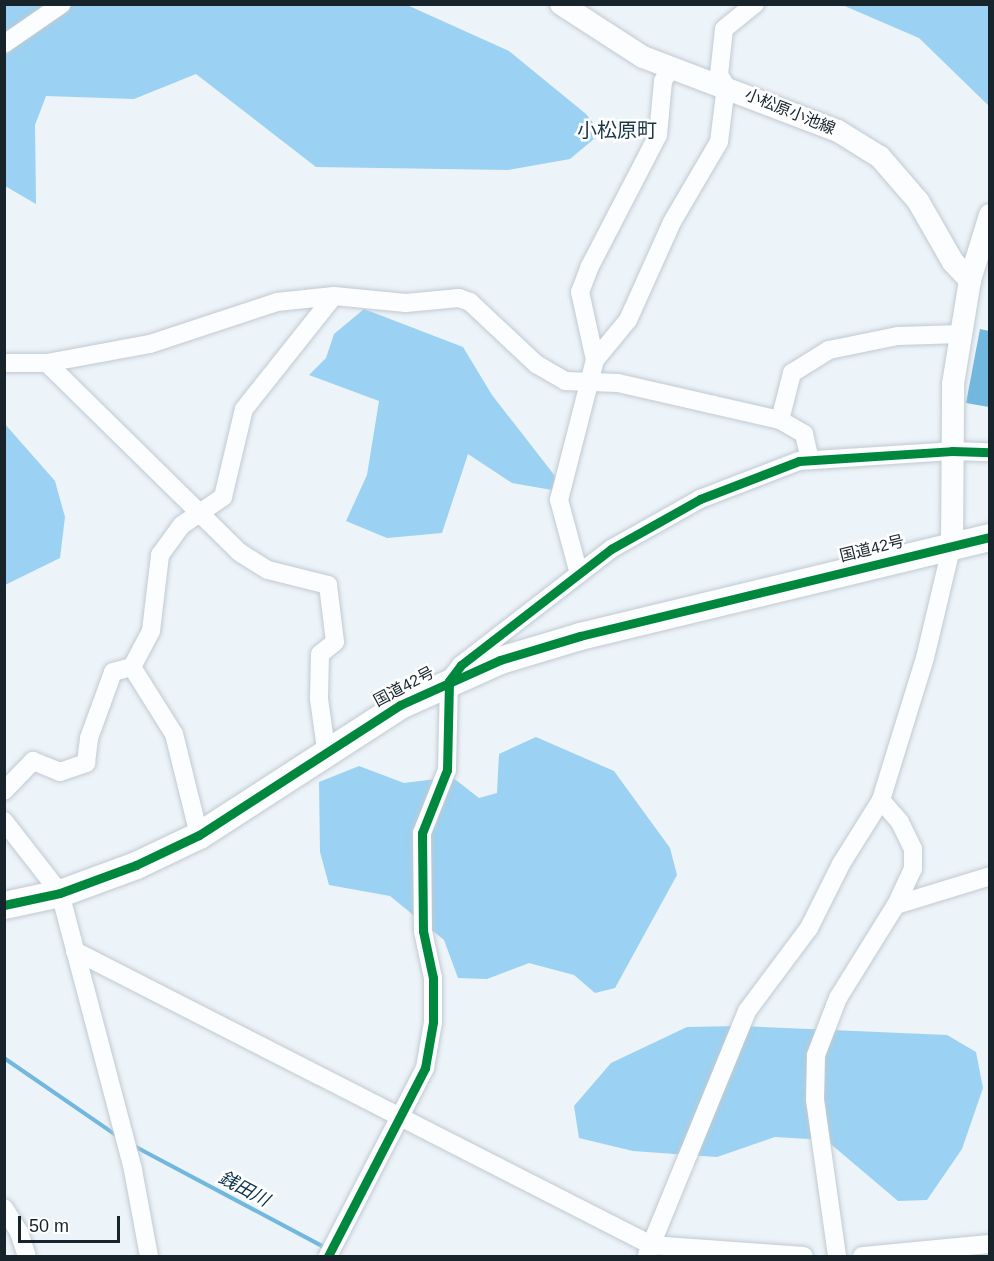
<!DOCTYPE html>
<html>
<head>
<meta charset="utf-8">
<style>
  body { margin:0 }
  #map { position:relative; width:994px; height:1261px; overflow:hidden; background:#ecf3f9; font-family:Arial,"Noto Sans JP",sans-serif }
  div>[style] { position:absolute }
  .forest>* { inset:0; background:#9bd1f2 }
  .water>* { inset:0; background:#72b7de }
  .stream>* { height:4px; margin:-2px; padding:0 2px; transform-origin:2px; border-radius:2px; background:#72b7de }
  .roads { filter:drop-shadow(0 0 2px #c1cad1) drop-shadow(0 0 2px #c1cad1) }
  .minor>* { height:18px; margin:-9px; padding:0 9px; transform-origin:9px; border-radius:9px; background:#fcfdfe }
  .major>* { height:22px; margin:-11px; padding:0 11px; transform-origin:11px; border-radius:11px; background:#fcfdfe }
  .highway>* { height:27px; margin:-13.5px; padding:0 13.5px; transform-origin:13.5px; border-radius:13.5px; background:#fcfdfe }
  .cycleway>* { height:9px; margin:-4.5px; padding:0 4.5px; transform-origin:4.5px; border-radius:4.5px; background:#00873e }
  span { translate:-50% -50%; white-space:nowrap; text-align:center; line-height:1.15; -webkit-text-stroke:5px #fff; paint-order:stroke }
  .street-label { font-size:16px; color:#17242c }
  .water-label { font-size:18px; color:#073148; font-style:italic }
  .quarter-label { font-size:20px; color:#193649 }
  .frame { position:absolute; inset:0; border:6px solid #17242c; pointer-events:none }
  .scale { position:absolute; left:18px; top:1216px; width:102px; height:27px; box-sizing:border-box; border:3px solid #17242c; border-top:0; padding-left:8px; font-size:18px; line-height:21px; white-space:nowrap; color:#17242c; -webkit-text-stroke:4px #fff; paint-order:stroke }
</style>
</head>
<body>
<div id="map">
  <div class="forest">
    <div style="clip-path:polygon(840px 4px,989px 5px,989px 106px,919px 38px)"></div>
    <div style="clip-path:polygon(5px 5px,407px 5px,509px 51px,586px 114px,601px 133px,570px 159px,508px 170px,316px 167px,196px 74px,134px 99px,46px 96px,35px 125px,36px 204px,5px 186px)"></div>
    <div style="clip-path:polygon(364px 309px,463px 347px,492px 395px,555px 476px,552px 490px,512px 483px,468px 454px,442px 533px,387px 538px,346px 521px,367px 475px,379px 401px,309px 375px,326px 358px,334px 334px)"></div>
    <div style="clip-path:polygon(4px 423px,55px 481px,65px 517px,60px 558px,5px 585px)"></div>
    <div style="clip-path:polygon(536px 737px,614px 771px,670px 848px,677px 875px,615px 988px,595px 993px,574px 975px,529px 963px,487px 979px,458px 978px,444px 940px,390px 896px,329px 885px,320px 852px,319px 782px,359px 766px,404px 783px,452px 777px,479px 798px,497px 793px,499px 754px)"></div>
    <div style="clip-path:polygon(739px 1026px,947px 1035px,976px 1052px,983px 1088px,962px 1149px,927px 1200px,898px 1201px,826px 1140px,775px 1137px,717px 1157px,633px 1151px,579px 1138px,574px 1106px,611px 1063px,687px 1027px)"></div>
  </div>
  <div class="water">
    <div style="clip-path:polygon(980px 329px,989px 331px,989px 407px,966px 403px)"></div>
  </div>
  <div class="stream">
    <div style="left:4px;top:1058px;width:136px;rotate:34.5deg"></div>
    <div style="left:134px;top:1146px;width:217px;rotate:28deg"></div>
  </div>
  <div class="roads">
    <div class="minor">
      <div style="left:4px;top:44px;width:70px;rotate:-34.6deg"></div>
      <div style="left:595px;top:360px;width:52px;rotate:-50.5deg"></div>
      <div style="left:628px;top:320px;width:107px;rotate:-65.8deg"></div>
      <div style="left:672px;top:222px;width:93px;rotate:-59.6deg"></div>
      <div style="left:719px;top:142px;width:56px;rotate:-82.9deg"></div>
      <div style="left:726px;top:86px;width:13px;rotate:-122deg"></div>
      <div style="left:719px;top:75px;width:46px;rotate:-83.8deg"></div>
      <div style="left:724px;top:29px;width:40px;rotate:-39deg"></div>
      <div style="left:4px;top:363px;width:43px"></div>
      <div style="left:47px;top:363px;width:105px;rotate:-10.5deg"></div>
      <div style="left:150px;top:344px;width:134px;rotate:-18.3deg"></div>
      <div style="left:277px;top:302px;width:57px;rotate:-6deg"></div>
      <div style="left:334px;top:296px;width:72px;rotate:5.6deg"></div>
      <div style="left:406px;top:303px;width:53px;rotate:-5.4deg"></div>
      <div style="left:459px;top:298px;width:12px;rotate:20deg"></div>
      <div style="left:470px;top:302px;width:91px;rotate:43.2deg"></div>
      <div style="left:536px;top:364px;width:34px;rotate:30deg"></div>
      <div style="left:565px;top:381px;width:53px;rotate:2.2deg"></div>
      <div style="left:618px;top:383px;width:166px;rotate:12.9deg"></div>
      <div style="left:780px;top:420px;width:49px;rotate:-75.7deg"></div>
      <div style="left:792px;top:373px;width:44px;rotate:-31.9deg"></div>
      <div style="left:829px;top:350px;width:70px;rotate:-11.5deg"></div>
      <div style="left:898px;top:336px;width:64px;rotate:-1.8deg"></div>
      <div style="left:47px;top:363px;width:269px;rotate:44.5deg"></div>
      <div style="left:239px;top:552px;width:34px;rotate:32deg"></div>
      <div style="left:268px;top:570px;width:62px;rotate:14deg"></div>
      <div style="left:328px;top:585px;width:57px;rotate:83deg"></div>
      <div style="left:335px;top:642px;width:19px;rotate:141deg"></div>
      <div style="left:320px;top:654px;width:45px;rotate:91.3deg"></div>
      <div style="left:319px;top:699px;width:50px;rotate:82deg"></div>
      <div style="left:780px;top:420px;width:28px;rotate:30deg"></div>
      <div style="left:804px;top:434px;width:27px;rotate:77deg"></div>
      <div style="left:579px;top:574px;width:77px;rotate:-105.1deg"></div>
      <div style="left:559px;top:500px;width:145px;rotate:-75.6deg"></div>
      <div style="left:595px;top:360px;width:70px;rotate:-102.4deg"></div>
      <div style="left:580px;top:292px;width:26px;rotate:-69deg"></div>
      <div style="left:589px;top:268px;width:150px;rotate:-62.6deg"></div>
      <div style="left:658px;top:135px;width:54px;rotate:-84.7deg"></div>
      <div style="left:663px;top:81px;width:14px;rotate:-60deg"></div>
      <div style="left:132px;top:667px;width:79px;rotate:57.9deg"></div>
      <div style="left:174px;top:734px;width:104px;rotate:76.1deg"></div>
      <div style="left:4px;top:791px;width:42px;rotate:-46deg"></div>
      <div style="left:33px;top:761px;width:29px;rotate:22deg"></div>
      <div style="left:60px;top:772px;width:28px;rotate:-19deg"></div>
      <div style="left:86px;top:763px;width:25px;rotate:-83deg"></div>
      <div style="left:89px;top:738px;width:70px;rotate:-70deg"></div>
      <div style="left:113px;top:672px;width:20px;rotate:-15deg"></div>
      <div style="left:132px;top:667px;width:41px;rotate:-62.2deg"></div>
      <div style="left:151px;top:631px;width:77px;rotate:-83.2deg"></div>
      <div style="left:160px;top:555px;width:37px;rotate:-54deg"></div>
      <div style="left:182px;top:525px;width:50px;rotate:-34.3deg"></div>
      <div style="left:223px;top:497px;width:90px;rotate:-76.6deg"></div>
      <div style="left:244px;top:409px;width:144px;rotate:-51.5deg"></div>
      <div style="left:4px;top:821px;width:91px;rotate:52.1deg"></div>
      <div style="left:60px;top:893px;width:286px;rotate:75.2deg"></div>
      <div style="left:133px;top:1170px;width:87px;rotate:79.5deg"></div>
      <div style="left:896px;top:905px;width:98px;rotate:-17.1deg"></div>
      <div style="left:75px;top:951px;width:647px;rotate:27.04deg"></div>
      <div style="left:651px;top:1245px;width:153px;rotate:4.1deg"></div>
      <div style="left:4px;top:1208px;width:28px;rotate:58deg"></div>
      <div style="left:19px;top:1232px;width:25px;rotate:72deg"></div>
      <div style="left:647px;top:1255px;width:264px;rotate:-67.7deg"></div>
      <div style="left:747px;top:1011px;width:104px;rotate:-53.2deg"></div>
      <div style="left:809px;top:928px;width:72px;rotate:-63.4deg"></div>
      <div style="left:841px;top:864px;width:75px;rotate:-58deg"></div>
      <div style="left:881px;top:800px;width:149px;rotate:-72.8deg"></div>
      <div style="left:925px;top:658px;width:116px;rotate:-76.6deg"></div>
      <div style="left:328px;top:1256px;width:212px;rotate:-62.7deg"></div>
      <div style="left:425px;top:1068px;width:47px;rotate:-80.1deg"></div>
      <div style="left:433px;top:1022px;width:44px;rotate:-90deg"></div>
      <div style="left:433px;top:978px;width:48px;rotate:-102deg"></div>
      <div style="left:423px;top:931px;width:98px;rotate:-90.6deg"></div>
      <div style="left:422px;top:833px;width:68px;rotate:-68.4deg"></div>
      <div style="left:447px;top:770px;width:89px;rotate:-88.7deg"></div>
      <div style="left:449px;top:681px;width:20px;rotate:-53deg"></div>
      <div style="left:461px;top:665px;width:190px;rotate:-37.7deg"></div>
      <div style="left:611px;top:549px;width:102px;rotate:-29.3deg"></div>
      <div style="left:700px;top:499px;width:106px;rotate:-21deg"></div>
      <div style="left:799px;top:461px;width:153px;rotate:-3.7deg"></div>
      <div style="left:952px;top:451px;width:38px;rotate:2deg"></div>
      <div style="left:837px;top:1256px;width:158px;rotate:-98deg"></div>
      <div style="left:815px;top:1100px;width:45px;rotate:-88.7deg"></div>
      <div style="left:816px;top:1055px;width:61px;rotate:-68.9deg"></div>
      <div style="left:838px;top:998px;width:110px;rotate:-58.1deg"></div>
      <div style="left:896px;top:905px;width:40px;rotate:-65deg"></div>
      <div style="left:913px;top:869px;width:20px;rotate:-90deg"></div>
      <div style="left:913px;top:849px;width:30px;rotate:-116deg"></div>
      <div style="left:900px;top:822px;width:29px;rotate:-131deg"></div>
      <div style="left:862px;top:1256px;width:129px;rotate:-5.4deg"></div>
    </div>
    <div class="major">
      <div style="left:561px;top:4px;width:98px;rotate:32.9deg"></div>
      <div style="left:643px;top:57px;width:209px;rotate:20.8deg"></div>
      <div style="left:838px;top:131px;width:49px;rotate:31.8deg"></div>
      <div style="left:880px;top:157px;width:58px;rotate:49.2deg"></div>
      <div style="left:918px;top:201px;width:70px;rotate:60.2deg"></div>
      <div style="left:953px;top:262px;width:25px;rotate:47deg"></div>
      <div style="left:952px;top:545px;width:161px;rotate:-89.6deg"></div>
      <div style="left:953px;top:384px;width:105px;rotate:-80.7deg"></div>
      <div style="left:970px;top:280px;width:68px;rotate:-72.9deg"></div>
    </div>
    <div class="highway">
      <div style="left:4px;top:905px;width:57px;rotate:-12.1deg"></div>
      <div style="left:60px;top:893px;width:81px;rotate:-20.2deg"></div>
      <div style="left:136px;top:865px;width:70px;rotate:-25.5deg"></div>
      <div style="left:199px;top:835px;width:239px;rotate:-32.9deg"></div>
      <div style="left:400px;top:705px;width:110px;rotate:-24.2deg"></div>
      <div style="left:500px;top:660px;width:84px;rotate:-16.7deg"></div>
      <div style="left:580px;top:636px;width:422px;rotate:-13.6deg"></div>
    </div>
  </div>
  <div class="cycleway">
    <div style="left:4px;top:905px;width:57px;rotate:-12.1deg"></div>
    <div style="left:60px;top:893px;width:81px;rotate:-20.2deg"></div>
    <div style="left:136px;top:865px;width:70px;rotate:-25.5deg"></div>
    <div style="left:199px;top:835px;width:239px;rotate:-32.9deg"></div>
    <div style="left:400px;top:705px;width:110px;rotate:-24.2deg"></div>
    <div style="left:500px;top:660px;width:84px;rotate:-16.7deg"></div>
    <div style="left:580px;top:636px;width:422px;rotate:-13.6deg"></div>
    <div style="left:328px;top:1256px;width:212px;rotate:-62.7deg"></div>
    <div style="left:425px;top:1068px;width:47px;rotate:-80.1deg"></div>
    <div style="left:433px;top:1022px;width:44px;rotate:-90deg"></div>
    <div style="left:433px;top:978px;width:48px;rotate:-102deg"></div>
    <div style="left:423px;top:931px;width:98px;rotate:-90.6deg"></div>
    <div style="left:422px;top:833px;width:68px;rotate:-68.4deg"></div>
    <div style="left:447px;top:770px;width:89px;rotate:-88.7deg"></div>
    <div style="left:449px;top:681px;width:20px;rotate:-53deg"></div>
    <div style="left:461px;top:665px;width:190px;rotate:-37.7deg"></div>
    <div style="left:611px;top:549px;width:102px;rotate:-29.3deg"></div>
    <div style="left:700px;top:499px;width:106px;rotate:-21deg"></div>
    <div style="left:799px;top:461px;width:153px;rotate:-3.7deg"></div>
    <div style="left:952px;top:451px;width:38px;rotate:2deg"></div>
  </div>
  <div class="street-label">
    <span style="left:790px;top:112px;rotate:22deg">小松原小池線</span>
    <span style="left:872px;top:549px;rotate:-14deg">国道42号</span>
    <span style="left:404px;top:687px;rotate:-28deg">国道42号</span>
  </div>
  <div class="water-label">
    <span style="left:244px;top:1189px;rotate:28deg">銭田川</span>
  </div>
  <div class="quarter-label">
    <span style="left:617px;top:130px">小松原町</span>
  </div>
  <div class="frame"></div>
  <div class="scale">50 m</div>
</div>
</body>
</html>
